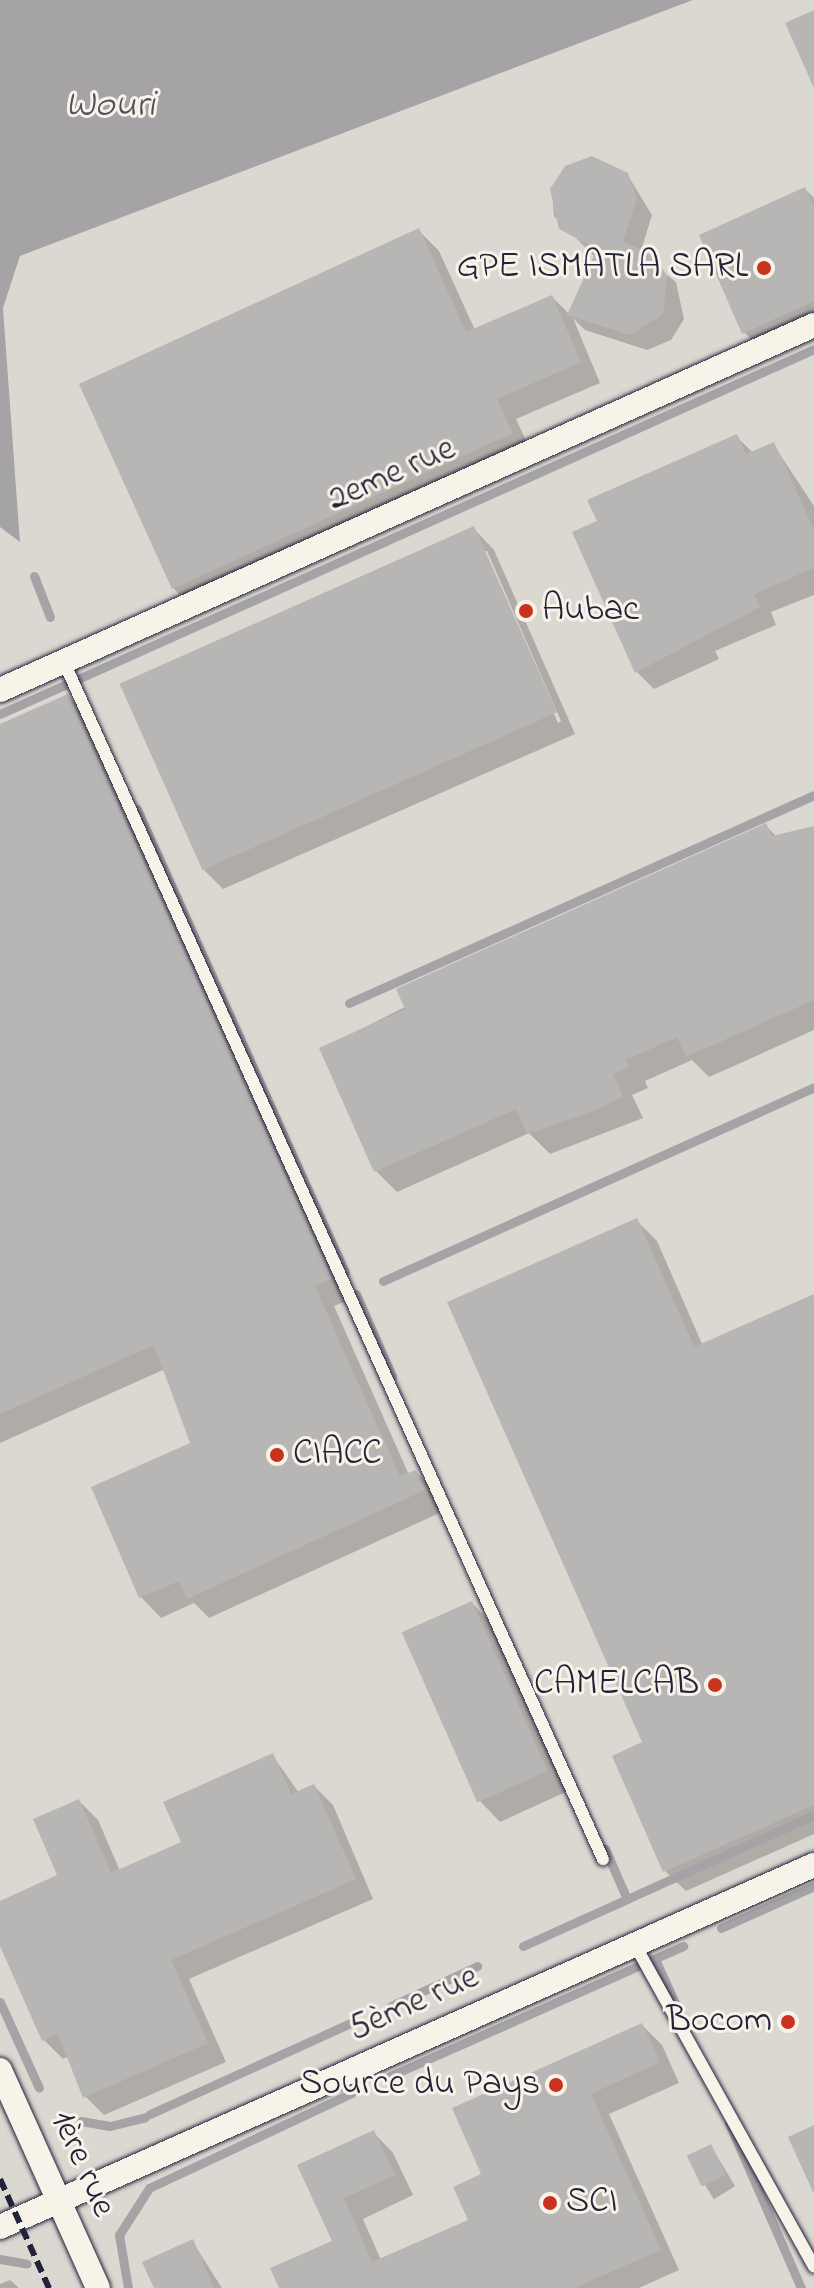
<!DOCTYPE html>
<html>
<head>
<meta charset="utf-8">
<style>
  body { margin:0 }
  #map { position:relative; width:814px; height:2288px; overflow:hidden; background:#eae6de; font-family:"Indie Flower",sans-serif }
  div>[style] { position:absolute }
  .built>* { inset:0; background:#dbd8d2 }
  .water>* { inset:0; background:#a6a3a6 }
  .shadow>* { inset:0; background:#0003; transform-origin:0 0 }
  .stream>* { height:9px; margin:-4.5px; padding:0 4.5px; transform-origin:4.5px; border-radius:4.5px; background:#a6a3a6 }
  .building>* { inset:0; background:#b8b6b5; transform-origin:0 0 }
  .roads { filter:drop-shadow(0 0 2px #22223b) drop-shadow(0 0 2px #22223b) }
  .service>* { height:12px; margin:-6px; padding:0 6px; transform-origin:6px; border-radius:6px; background:#f7f3e8 }
  .minor>* { height:24px; margin:-12px; padding:0 12px; transform-origin:12px; border-radius:12px; background:#f7f3e8 }
  .rail>* { height:6px; margin-top:-3px; transform-origin:0; background:repeating-linear-gradient(90deg,#22223b 0 12px,transparent 0 18px) }
  .dots>* { width:22px; height:22px; translate:-50% -50%; box-sizing:border-box; border:4px solid #f7f3e8; border-radius:50% }
  span { translate:-50% -50%; white-space:nowrap; text-align:center; line-height:1.15; -webkit-text-stroke:6px #f7f3e8; paint-order:stroke }
  .poi-label { font-size:36px; color:#22223b }
  .right { translate:-100% -50%; text-align:right }
  .left { translate:0 -50%; text-align:left }
  .street-label { font-size:36px; color:#22223b }
  .water-label { font-size:38px; color:#504f60; font-style:italic }
</style>
</head>
<body>
<div id="map">
  <div class="built">
    <div style="clip-path:polygon(693px 0,814px 0,814px 2288px,0 2288px,0 527px,20px 541px,3px 308px,20px 256px)"></div>
  </div>
  <div class="water">
    <div style="clip-path:polygon(0 0,693px 0,20px 256px,3px 308px,20px 542px,0 527px)"></div>
  </div>
  <div class="shadow">
    <div style="clip-path:polygon(627px 174px,652px 215px,640px 254px,676px 282px,684px 319px,671px 340px,647px 350px,585px 330px,573px 318px,600px 383px,516px 419px,532px 454px,194px 608px,173px 588px,419px 231px,439px 251px,475px 330px,552px 297px,569px 314px,595px 257px,554px 216px,552px 189px)"></div>
    <div style="clip-path:polygon(805px 189px,814px 198px,814px 331px,765px 353px,744px 332px)"></div>
    <div style="clip-path:polygon(736px 436px,753px 453px,773px 444px,814px 506px,814px 595px,771px 612px,776px 625px,715px 651px,719px 659px,654px 689px,636px 671px,600px 522px)"></div>
    <div style="clip-path:polygon(evenodd,474px 529px,494px 550px,575px 734px,223px 889px,202px 868px,121px 684px,474px 529px,483px 551px,487px 551px,561px 721px,558px 723px,483px 551px)"></div>
    <div style="clip-path:polygon(68px 696px,88px 716px,351px 1299px,334px 1306px,409px 1475px,416px 1472px,436px 1492px,444px 1511px,209px 1618px,194px 1603px,161px 1618px,141px 1597px,193px 1444px,165px 1369px,0 1443px,0 727px)"></div>
    <div style="clip-path:polygon(766px 826px,776px 836px,814px 828px,814px 1030px,709px 1077px,692px 1060px,645px 1081px,648px 1088px,632px 1095px,643px 1118px,550px 1154px,529px 1133px,397px 1192px,376px 1171px,321px 1049px)"></div>
    <div style="clip-path:polygon(636px 1220px,657px 1241px,703px 1346px,814px 1296px,814px 1834px,686px 1891px,665px 1871px,644px 1744px)"></div>
    <div style="clip-path:polygon(472px 1603px,492px 1624px,568px 1791px,500px 1822px,480px 1801px)"></div>
    <div style="clip-path:polygon(273px 1756px,299px 1793px,314px 1786px,333px 1805px,373px 1899px,189px 1979px,226px 2062px,104px 2115px,85px 2096px,69px 2056px,63px 2059px,44px 2040px,0 1941px,0 1903px,60px 1876px,79px 1801px,98px 1820px,120px 1871px,184px 1843px)"></div>
    <div style="clip-path:polygon(642px 2025px,662px 2045px,679px 2083px,609px 2114px,679px 2270px,639px 2288px,281px 2288px,335px 2242px,300px 2166px,373px 2132px,393px 2153px,413px 2195px,363px 2219px,381px 2260px,471px 2221px,484px 2175px)"></div>
    <div style="left:711px;top:2146px;width:47px;height:25px;rotate:59deg"></div>
    <div style="clip-path:polygon(192px 2241px,222px 2288px,156px 2288px)"></div>
    <div style="clip-path:polygon(10px 2280px,19px 2288px,0 2288px,0 2284px)"></div>
  </div>
  <div class="stream">
    <div style="left:34px;top:576px;width:44px;rotate:68.7deg"></div>
    <div style="left:0;top:714px;width:892px;rotate:-24.15deg"></div>
    <div style="left:137px;top:809px;width:508px;rotate:65.81deg"></div>
    <div style="left:349px;top:1003px;width:509px;rotate:-24.1deg"></div>
    <div style="left:383px;top:1281px;width:473px;rotate:-24.2deg"></div>
    <div style="left:356px;top:1294px;width:90px;rotate:66.3deg"></div>
    <div style="left:627px;top:1899px;width:205px;rotate:-24.2deg"></div>
    <div style="left:721px;top:1928px;width:102px;rotate:-24.3deg"></div>
    <div style="left:523px;top:1946px;width:114px;rotate:-24.3deg"></div>
    <div style="left:627px;top:1899px;width:55px;rotate:-113.7deg"></div>
    <div style="left:655px;top:1959px;width:60px;rotate:65.6deg"></div>
    <div style="left:0;top:2002px;width:94px;rotate:65.6deg"></div>
    <div style="left:391px;top:2006px;width:95px;rotate:-24.9deg"></div>
    <div style="left:390px;top:2076px;width:321px;rotate:-23.9deg"></div>
    <div style="left:150px;top:2114px;width:221px;rotate:-24.4deg"></div>
    <div style="left:81px;top:2121px;width:29px;rotate:10deg"></div>
    <div style="left:110px;top:2126px;width:36px;rotate:-14deg"></div>
    <div style="left:729px;top:2123px;width:180px;rotate:66.4deg"></div>
    <div style="left:0;top:2259px;width:27px;rotate:10deg"></div>
    <div style="left:128px;top:2288px;width:54px;rotate:-99.6deg"></div>
    <div style="left:119px;top:2235px;width:56px;rotate:-57.4deg"></div>
    <div style="left:149px;top:2188px;width:224px;rotate:-25.1deg"></div>
  </div>
  <div class="building">
    <div style="clip-path:polygon(814px 10px,814px 88px,785px 23px)"></div>
    <div style="clip-path:polygon(592px 156px,628px 173px,637px 198px,623px 241px,651px 255px,667px 275px,663px 314px,630px 335px,567px 315px,597px 249px,559px 229px,550px 189px,565px 166px)"></div>
    <div style="clip-path:polygon(805px 187px,814px 206px,814px 301px,742px 334px,699px 235px)"></div>
    <div style="clip-path:polygon(419px 228px,466px 332px,552px 295px,581px 362px,497px 399px,513px 433px,172px 589px,79px 384px)"></div>
    <div style="clip-path:polygon(737px 434px,746px 454px,774px 442px,814px 530px,814px 568px,754px 594px,760px 607px,635px 673px,572px 532px,597px 521px,587px 500px)"></div>
    <div style="left:474px;top:526px;width:204px;height:388px;rotate:66deg"></div>
    <div style="clip-path:polygon(68px 694px,332px 1279px,315px 1286px,353px 1372px,400px 1476px,416px 1470px,425px 1490px,187px 1599px,179px 1581px,139px 1598px,91px 1487px,190px 1443px,154px 1345px,0 1414px,0 724px)"></div>
    <div style="clip-path:polygon(766px 823px,772px 836px,814px 826px,814px 1000px,686px 1057px,677px 1037px,626px 1060px,629px 1067px,613px 1074px,623px 1097px,591px 1112px,527px 1134px,516px 1109px,374px 1172px,319px 1048px,405px 1009px,396px 989px)"></div>
    <div style="clip-path:polygon(637px 1218px,694px 1347px,814px 1294px,814px 1805px,663px 1872px,612px 1756px,642px 1742px,447px 1302px)"></div>
    <div style="left:472px;top:1601px;width:186px;height:77px;rotate:66deg"></div>
    <div style="clip-path:polygon(273px 1753px,291px 1794px,314px 1784px,356px 1879px,171px 1960px,208px 2043px,83px 2098px,58px 2034px,42px 2041px,0 1946px,0 1901px,57px 1875px,33px 1819px,79px 1799px,111px 1873px,181px 1842px,163px 1802px)"></div>
    <div style="clip-path:polygon(642px 2023px,660px 2062px,591px 2094px,661px 2250px,574px 2288px,279px 2288px,270px 2268px,332px 2241px,297px 2165px,374px 2130px,395px 2175px,344px 2198px,372px 2262px,468px 2220px,453px 2187px,481px 2174px,452px 2108px)"></div>
    <div style="clip-path:polygon(814px 2125px,814px 2194px,788px 2137px)"></div>
    <div style="left:711px;top:2144px;width:34px;height:27px;rotate:64deg"></div>
    <div style="clip-path:polygon(193px 2239px,214px 2288px,154px 2288px,142px 2262px)"></div>
  </div>
  <div class="roads">
    <div class="service">
      <div style="left:64px;top:662px;width:1313px;rotate:65.76deg"></div>
      <div style="left:635px;top:1945px;width:368px;rotate:60.9deg"></div>
    </div>
    <div class="minor">
      <div style="left:0;top:690px;width:892px;rotate:-24.15deg"></div>
      <div style="left:0;top:2070px;width:239px;rotate:65.8deg"></div>
      <div style="left:0;top:2227px;width:891px;rotate:-23.98deg"></div>
    </div>
  </div>
  <div class="rail">
    <div style="left:0;top:2179px;width:120px;rotate:65.8deg"></div>
  </div>
  <div class="dots">
    <div style="left:764px;top:268px;background:#c8321e"></div>
    <div style="left:526px;top:611px;background:#c8321e"></div>
    <div style="left:277px;top:1455px;background:#c8321e"></div>
    <div style="left:715px;top:1685px;background:#c8321e"></div>
    <div style="left:788px;top:2022px;background:#c8321e"></div>
    <div style="left:556px;top:2085px;background:#c8321e"></div>
    <div style="left:550px;top:2203px;background:#c8321e"></div>
  </div>
  <div class="poi-label">
    <span class="right" style="left:748px;top:268px">GPE ISMATLA SARL</span>
    <span class="left" style="left:542px;top:611px">Aubac</span>
    <span class="left" style="left:293px;top:1455px">CIACC</span>
    <span class="right" style="left:699px;top:1685px">CAMELCAB</span>
    <span class="right" style="left:772px;top:2022px">Bocom</span>
    <span class="right" style="left:540px;top:2085px">Source du Pays</span>
    <span class="left" style="left:566px;top:2203px">SCI</span>
  </div>
  <div class="street-label">
    <span style="left:392px;top:475px;rotate:-24deg">2eme rue</span>
    <span style="left:414px;top:2004px;rotate:-24deg">5ème rue</span>
    <span style="left:82px;top:2164px;rotate:66deg">1ère rue</span>
  </div>
  <div class="water-label">
    <span style="left:110px;top:107px">Wouri</span>
  </div>
</div>
</body>
</html>
